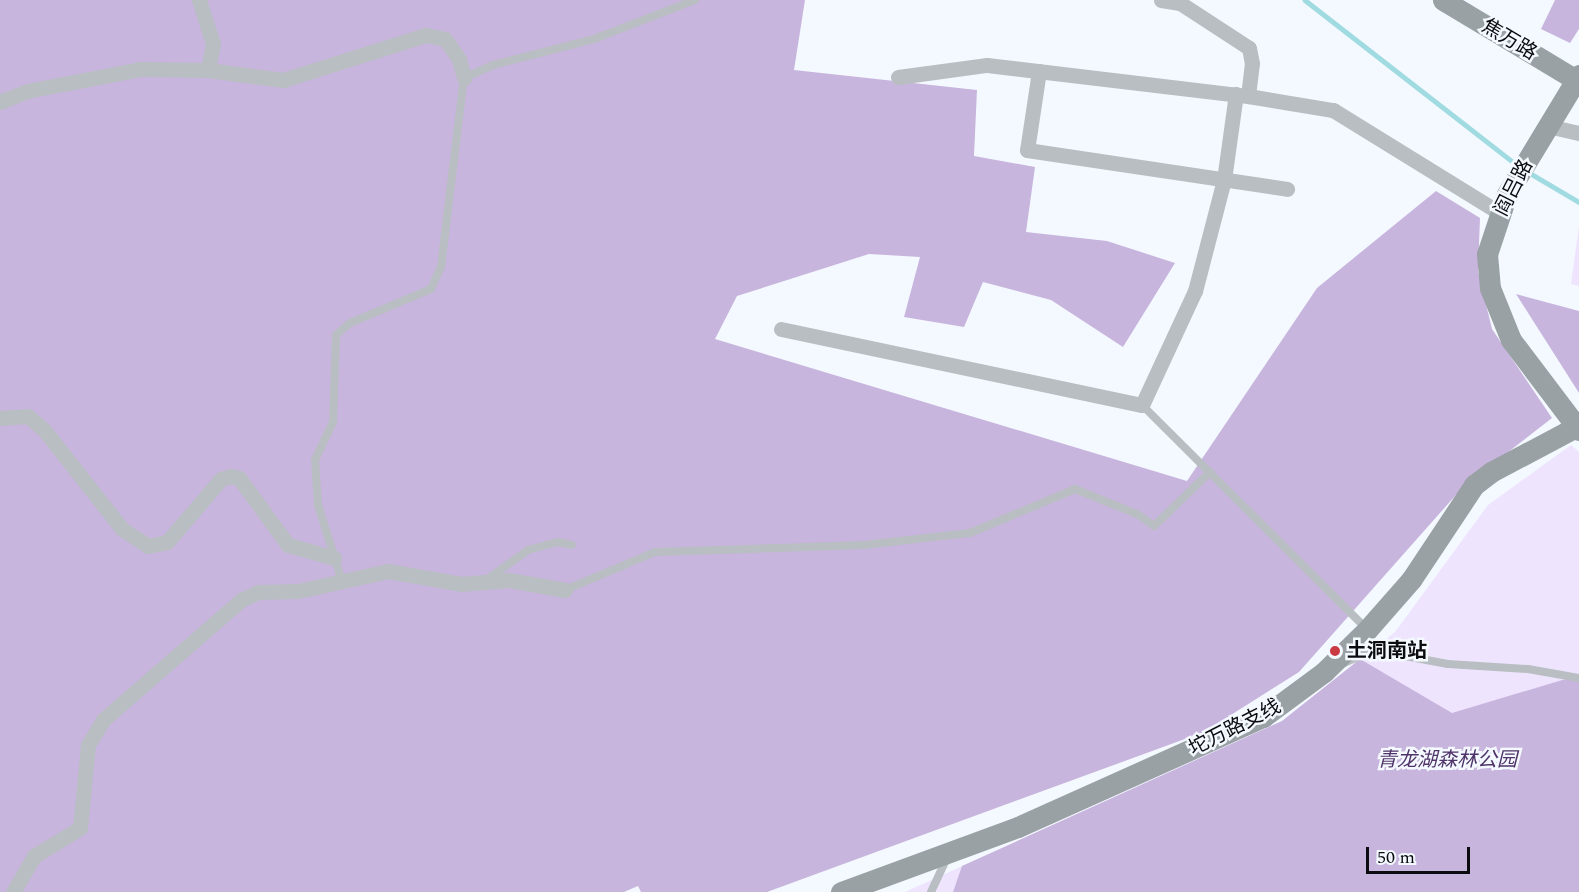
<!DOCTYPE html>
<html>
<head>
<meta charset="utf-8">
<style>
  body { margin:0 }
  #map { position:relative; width:1579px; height:892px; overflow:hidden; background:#f4f9ff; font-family:Spectral,"Noto Sans SC",serif }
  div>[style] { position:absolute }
  .green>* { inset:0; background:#efe4fe }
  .forest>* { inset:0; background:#c8b5de }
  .stream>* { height:4.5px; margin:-2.25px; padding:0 2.25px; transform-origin:2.25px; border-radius:2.25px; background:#a0dbe1 }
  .lane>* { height:8px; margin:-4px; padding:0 4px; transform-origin:4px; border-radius:4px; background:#b8bec1 }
  .street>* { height:15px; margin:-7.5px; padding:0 7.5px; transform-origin:7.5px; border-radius:7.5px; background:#b8bec1 }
  .secondary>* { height:21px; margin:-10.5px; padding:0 10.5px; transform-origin:10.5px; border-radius:10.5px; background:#99a1a5 }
  .dots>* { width:16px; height:16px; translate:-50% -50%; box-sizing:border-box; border:3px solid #f4f9ff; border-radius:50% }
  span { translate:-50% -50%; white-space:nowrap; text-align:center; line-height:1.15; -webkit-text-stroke:5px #f4f9ff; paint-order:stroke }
  .street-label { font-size:20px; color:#0a0c0f }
  .poi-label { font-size:20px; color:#0a0c0f; font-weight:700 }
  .left { translate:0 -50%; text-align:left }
  .park-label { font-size:20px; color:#4f3469; font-style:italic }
  .scale { position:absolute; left:1366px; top:847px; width:104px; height:27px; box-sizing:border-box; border:3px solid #0a0c0f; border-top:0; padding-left:8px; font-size:18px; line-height:21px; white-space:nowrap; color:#0a0c0f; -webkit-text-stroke:4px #f4f9ff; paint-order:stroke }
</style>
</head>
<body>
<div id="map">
  <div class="green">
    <div style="clip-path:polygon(1579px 226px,1579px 286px,1571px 284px)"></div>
    <div style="clip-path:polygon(1571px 445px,1579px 452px,1579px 892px,905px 892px,1282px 721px,1395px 632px,1488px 505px)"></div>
  </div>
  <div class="forest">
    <div style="clip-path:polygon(0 0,805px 0,794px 70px,977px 90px,974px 156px,1035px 167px,1026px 232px,1107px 241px,1175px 263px,1123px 347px,1051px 300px,983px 282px,964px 327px,904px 317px,920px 257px,869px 254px,737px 296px,715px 339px,1187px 481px,1317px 288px,1436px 191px,1480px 218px,1478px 271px,1492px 329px,1552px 418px,1463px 487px,1299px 672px,1204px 732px,767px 892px,641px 892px,638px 886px,624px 892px,0 892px)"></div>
    <div style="clip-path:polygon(1555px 0,1579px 0,1579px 29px,1570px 43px,1541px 29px)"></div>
    <div style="clip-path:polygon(1516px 294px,1579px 311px,1579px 393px)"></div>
    <div style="clip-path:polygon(1360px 659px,1452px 713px,1579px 675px,1579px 892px,953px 892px,962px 866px,1282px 721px)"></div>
  </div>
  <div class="stream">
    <div style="left:1305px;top:0;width:270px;rotate:37.9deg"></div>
    <div style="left:1528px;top:172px;width:59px;rotate:30.5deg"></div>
  </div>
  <div class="lane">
    <div style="left:1142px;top:405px;width:316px;rotate:44.9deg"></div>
    <div style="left:341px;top:578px;width:77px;rotate:-107.5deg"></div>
    <div style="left:318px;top:505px;width:45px;rotate:-93.8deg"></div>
    <div style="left:315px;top:460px;width:42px;rotate:-64.7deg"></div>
    <div style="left:333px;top:422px;width:87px;rotate:-88deg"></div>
    <div style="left:336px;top:335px;width:18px;rotate:-41deg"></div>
    <div style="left:350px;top:323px;width:88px;rotate:-22.8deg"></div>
    <div style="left:431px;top:289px;width:24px;rotate:-66deg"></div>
    <div style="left:441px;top:267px;width:190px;rotate:-83.1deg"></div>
    <div style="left:464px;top:78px;width:32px;rotate:-24deg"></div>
    <div style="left:493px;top:65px;width:104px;rotate:-14.4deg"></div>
    <div style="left:594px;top:39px;width:108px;rotate:-21.1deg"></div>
    <div style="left:486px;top:580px;width:52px;rotate:-35.5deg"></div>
    <div style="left:528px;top:550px;width:31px;rotate:-15deg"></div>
    <div style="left:558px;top:542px;width:14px;rotate:12deg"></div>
    <div style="left:565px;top:590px;width:98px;rotate:-22.9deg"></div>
    <div style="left:655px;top:552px;width:209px;rotate:-1.9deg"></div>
    <div style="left:864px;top:545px;width:107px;rotate:-6.5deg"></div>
    <div style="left:970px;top:533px;width:114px;rotate:-22.7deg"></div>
    <div style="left:1075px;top:489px;width:67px;rotate:22deg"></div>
    <div style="left:1137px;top:514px;width:21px;rotate:35deg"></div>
    <div style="left:1154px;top:526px;width:78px;rotate:-44deg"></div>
    <div style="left:1344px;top:663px;width:32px;rotate:-24deg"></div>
    <div style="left:1373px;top:650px;width:76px;rotate:10.6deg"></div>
    <div style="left:1448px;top:664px;width:80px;rotate:3.6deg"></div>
    <div style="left:1528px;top:669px;width:52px;rotate:10deg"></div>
    <div style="left:931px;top:892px;width:38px;rotate:-65deg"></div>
  </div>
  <div class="street">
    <div style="left:199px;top:0;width:46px;rotate:72.3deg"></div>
    <div style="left:213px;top:44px;width:26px;rotate:101deg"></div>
    <div style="left:1161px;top:0;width:19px;rotate:9deg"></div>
    <div style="left:1180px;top:3px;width:82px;rotate:33.1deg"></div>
    <div style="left:1249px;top:48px;width:15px;rotate:79deg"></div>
    <div style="left:1252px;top:63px;width:33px;rotate:97deg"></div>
    <div style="left:1039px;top:71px;width:80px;rotate:98.6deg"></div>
    <div style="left:1027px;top:150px;width:263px;rotate:8.5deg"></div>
    <div style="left:898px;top:77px;width:90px;rotate:-7.7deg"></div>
    <div style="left:987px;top:65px;width:263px;rotate:6.8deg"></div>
    <div style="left:1248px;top:96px;width:86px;rotate:9.4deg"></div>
    <div style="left:1333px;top:110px;width:194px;rotate:31.7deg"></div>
    <div style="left:0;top:102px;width:29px;rotate:-22deg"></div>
    <div style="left:27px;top:91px;width:115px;rotate:-11deg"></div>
    <div style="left:140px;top:69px;width:68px;rotate:0.8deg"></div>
    <div style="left:208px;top:70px;width:76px;rotate:7.6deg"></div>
    <div style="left:283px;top:80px;width:150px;rotate:-17.5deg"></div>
    <div style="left:426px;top:35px;width:19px;rotate:12deg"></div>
    <div style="left:445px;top:39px;width:24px;rotate:55deg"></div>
    <div style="left:459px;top:59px;width:20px;rotate:75deg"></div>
    <div style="left:1548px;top:126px;width:32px;rotate:13deg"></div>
    <div style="left:781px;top:329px;width:369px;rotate:11.9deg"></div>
    <div style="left:1142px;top:405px;width:126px;rotate:-65.1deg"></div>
    <div style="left:1195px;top:291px;width:115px;rotate:-75.4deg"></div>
    <div style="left:1224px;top:180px;width:87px;rotate:-82.1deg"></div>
    <div style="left:0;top:418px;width:28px;rotate:-4deg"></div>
    <div style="left:28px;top:416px;width:23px;rotate:41deg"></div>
    <div style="left:45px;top:431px;width:125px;rotate:51.8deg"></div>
    <div style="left:122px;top:529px;width:31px;rotate:33deg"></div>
    <div style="left:148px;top:546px;width:19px;rotate:-12deg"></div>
    <div style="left:167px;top:542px;width:83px;rotate:-49.4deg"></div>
    <div style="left:221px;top:479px;width:10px;rotate:-17deg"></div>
    <div style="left:231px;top:476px;width:8px;rotate:14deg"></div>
    <div style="left:239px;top:478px;width:83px;rotate:53.8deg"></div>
    <div style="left:288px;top:545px;width:48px;rotate:15.8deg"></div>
    <div style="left:13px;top:892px;width:42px;rotate:-59.7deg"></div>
    <div style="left:34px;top:856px;width:54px;rotate:-31.3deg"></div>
    <div style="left:80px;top:828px;width:83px;rotate:-84.5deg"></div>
    <div style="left:88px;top:745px;width:29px;rotate:-59deg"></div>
    <div style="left:103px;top:720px;width:183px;rotate:-41deg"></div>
    <div style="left:241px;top:600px;width:19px;rotate:-25deg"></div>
    <div style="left:258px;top:592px;width:40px;rotate:-1.4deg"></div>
    <div style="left:298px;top:591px;width:92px;rotate:-12.5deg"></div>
    <div style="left:388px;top:571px;width:74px;rotate:10.1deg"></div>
    <div style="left:461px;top:584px;width:48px;rotate:-4.8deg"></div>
    <div style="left:509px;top:580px;width:57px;rotate:10.1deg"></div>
  </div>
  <div class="secondary">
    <div style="left:1443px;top:0;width:155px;rotate:31deg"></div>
    <div style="left:1579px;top:75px;width:139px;rotate:121.2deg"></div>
    <div style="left:1507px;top:194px;width:63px;rotate:108.4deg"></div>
    <div style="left:1487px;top:254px;width:34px;rotate:85deg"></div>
    <div style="left:1490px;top:288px;width:56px;rotate:68deg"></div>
    <div style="left:1511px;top:340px;width:113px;rotate:52.9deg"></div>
    <div style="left:841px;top:892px;width:189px;rotate:-20.2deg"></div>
    <div style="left:1018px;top:827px;width:269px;rotate:-24.2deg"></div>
    <div style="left:1263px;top:717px;width:76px;rotate:-36.4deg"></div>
    <div style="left:1324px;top:672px;width:60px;rotate:-44.3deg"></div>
    <div style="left:1367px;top:630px;width:67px;rotate:-48.7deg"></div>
    <div style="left:1411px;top:580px;width:114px;rotate:-56.4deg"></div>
    <div style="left:1474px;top:485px;width:21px;rotate:-37deg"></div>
    <div style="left:1491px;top:472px;width:96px;rotate:-27.9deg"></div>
  </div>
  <div class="dots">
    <div style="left:1335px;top:651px;background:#c93a42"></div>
  </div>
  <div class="street-label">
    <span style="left:1509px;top:40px;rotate:31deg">焦万路</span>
    <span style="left:1514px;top:188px;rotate:-63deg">阎吕路</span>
    <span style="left:1235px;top:728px;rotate:-27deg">坨万路支线</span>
  </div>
  <div class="poi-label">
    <span class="left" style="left:1347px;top:651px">土洞南站</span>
  </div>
  <div class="park-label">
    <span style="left:1447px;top:760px">青龙湖森林公园</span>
  </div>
  <div class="scale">50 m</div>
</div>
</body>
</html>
